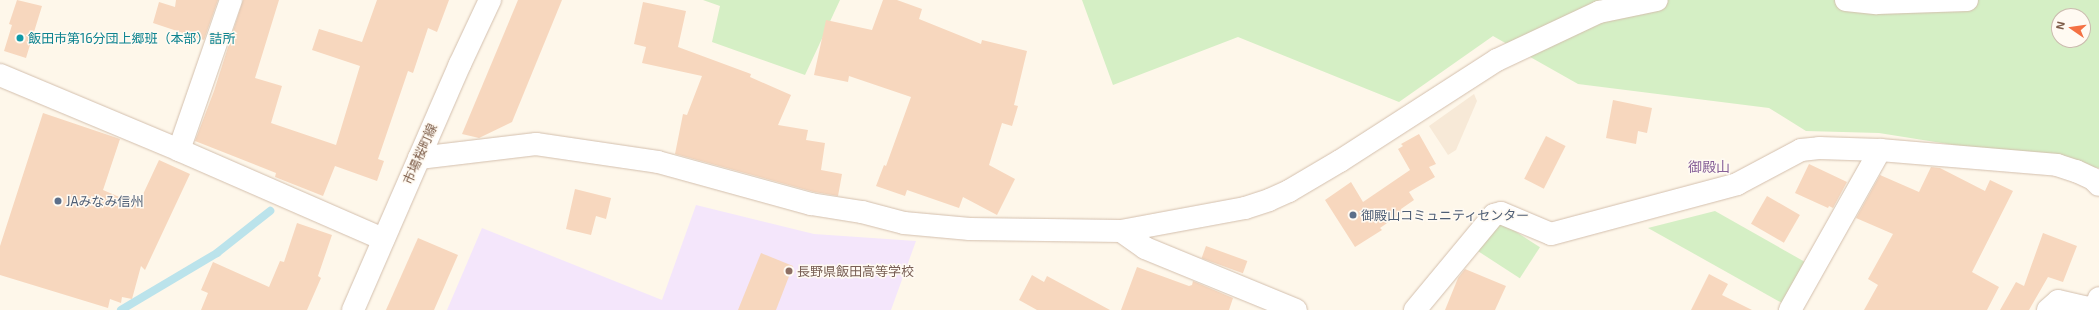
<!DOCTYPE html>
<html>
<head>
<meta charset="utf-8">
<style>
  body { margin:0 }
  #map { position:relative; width:2099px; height:310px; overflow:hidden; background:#fef7ea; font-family:"Exo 2","Noto Sans JP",sans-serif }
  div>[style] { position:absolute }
  .residential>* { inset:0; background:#f7e9d7 }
  .education>* { inset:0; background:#f4e6fb }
  .green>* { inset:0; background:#d5efc5; transform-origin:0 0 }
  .stream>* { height:8px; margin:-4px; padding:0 4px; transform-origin:4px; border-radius:4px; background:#bbe3eb }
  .building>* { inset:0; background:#f7d7be; transform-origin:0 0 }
  .roads { filter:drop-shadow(0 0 1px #d3bfad) drop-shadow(0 0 1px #d3bfad) }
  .minor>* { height:22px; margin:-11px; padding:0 11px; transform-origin:11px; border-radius:11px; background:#fff }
  .secondary>* { height:22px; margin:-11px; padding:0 11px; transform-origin:11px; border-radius:11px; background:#fff }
  .dots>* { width:11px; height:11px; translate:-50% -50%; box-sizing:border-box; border:2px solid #fffaf2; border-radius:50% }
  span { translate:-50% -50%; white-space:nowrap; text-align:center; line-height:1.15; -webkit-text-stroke:3px #fffaf2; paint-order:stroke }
  .culture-label { font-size:13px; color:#0d838f }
  .left { translate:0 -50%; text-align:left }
  .street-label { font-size:13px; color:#7d5d49 }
  .service-label { font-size:13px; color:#4e5e75 }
  .education-label { font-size:13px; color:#785e54 }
  .neighbourhood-label { font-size:14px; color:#886199 }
  .north { position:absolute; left:2051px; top:8px; width:40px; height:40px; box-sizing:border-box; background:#fffaf2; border:1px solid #cbbbae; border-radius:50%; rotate:283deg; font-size:11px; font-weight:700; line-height:16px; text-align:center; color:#7d5d49 }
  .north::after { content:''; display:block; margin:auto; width:14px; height:18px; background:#f47143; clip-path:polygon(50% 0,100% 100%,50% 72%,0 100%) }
</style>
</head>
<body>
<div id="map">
  <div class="residential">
    <div style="clip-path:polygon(1474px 94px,1477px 101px,1456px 150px,1448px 155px,1429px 126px)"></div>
  </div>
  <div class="education">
    <div style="clip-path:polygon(696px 205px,814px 234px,916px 241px,891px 310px,447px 310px,482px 228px,662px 300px)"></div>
  </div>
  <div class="green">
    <div style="clip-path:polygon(703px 0,840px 0,805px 75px,712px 42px,720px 6px)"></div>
    <div style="clip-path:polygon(evenodd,1082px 0,2099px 0,2099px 168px,1879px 133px,1806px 131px,1769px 108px,1578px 84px,1493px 36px,1399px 102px,1238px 37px,1113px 85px,1082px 0,2059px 16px,2083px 16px,2083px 40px,2059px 40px,2059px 16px)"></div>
    <div style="clip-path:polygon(1715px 211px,1805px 262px,1782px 303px,1648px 228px)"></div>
    <div style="left:1498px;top:220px;width:50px;height:37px;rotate:33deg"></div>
  </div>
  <div class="stream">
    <div style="left:121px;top:310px;width:112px;rotate:-30.7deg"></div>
    <div style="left:217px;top:253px;width:68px;rotate:-38.4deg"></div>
  </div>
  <div class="building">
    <div style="clip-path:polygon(17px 0,42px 6px,26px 58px,4px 51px,12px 25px,9px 24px)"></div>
    <div style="clip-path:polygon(176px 0,218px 0,204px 40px,153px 23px,159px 2px,175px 7px)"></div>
    <div style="clip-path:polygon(243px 0,279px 0,255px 78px,282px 86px,271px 123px,336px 145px,360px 66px,312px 50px,319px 29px,362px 42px,377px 0,449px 0,437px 32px,428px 28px,413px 73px,408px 71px,378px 159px,384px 161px,377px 181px,335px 166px,323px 196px,275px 177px,276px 173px,195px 141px,214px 91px)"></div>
    <div style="clip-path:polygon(518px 0,562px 0,512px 122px,479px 138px,462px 134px)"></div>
    <div style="clip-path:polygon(883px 0,897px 0,922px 9px,919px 19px,981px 44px,982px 40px,1027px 51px,1014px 105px,1018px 106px,1012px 126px,1002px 123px,989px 165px,1015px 179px,997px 215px,963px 197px,959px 208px,907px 190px,905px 196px,876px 186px,884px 165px,886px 166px,911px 97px,849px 76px,848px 82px,814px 75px,826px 20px,872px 30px)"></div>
    <div style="clip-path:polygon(643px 2px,686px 11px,678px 47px,751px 74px,750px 77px,791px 95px,778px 125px,808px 130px,806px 140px,825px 143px,821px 170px,842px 174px,838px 196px,814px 192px,675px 154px,683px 114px,687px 115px,702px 76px,642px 63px,646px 47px,634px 44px)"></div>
    <div style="clip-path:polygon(1613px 100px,1652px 108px,1647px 133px,1638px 131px,1636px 144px,1606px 138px)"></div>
    <div style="clip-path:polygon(43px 113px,120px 139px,103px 190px,138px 205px,159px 160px,190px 174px,145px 270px,141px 266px,132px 299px,122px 297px,121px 303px,110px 299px,108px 308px,0 275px,0 246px)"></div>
    <div style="clip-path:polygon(1419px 134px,1436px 164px,1429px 167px,1435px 177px,1409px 192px,1414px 200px,1401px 209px,1403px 212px,1380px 228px,1382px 230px,1355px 247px,1325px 200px,1351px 182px,1363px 202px,1410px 170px,1398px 149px,1403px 146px,1401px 144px)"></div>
    <div style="left:1546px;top:136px;width:22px;height:48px;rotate:27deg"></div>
    <div style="clip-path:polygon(1809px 164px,1847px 182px,1833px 208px,1829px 206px,1828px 208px,1795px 193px)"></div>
    <div style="clip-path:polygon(1931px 167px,1940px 168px,1985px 191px,1990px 180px,2013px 191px,1972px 272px,1999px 287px,1987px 310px,1864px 310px,1878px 285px,1868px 279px,1893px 234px,1856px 218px,1880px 175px,1919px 192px)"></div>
    <div style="clip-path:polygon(575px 189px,611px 198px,606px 219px,596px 216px,591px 235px,566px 229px)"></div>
    <div style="left:1767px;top:196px;width:38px;height:32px;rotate:30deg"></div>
    <div style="clip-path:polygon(297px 223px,332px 235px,318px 276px,321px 278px,307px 310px,201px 310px,208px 293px,201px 290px,213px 262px,269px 287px,280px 261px,284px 262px)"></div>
    <div style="clip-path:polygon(2043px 233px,2077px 246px,2063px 282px,2048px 277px,2029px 310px,2000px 310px,2016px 282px,2024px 286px)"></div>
    <div style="clip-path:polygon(418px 238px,458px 255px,434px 310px,386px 310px)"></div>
    <div style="left:1206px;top:246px;width:44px;height:13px;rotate:20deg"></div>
    <div style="clip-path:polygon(761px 253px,793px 266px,776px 310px,738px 310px)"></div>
    <div style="clip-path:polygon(1137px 267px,1189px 286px,1192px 285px,1193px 281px,1233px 298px,1229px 310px,1121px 310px)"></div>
    <div style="clip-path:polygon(1465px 269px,1506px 286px,1495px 310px,1445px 310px,1458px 278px)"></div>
    <div style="clip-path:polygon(1709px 274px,1728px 284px,1722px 295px,1752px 310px,1691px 310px)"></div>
    <div style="clip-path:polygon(1032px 275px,1044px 282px,1047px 276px,1110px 310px,1037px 310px,1019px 300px)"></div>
  </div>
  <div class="roads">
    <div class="minor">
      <div style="left:1846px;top:0;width:31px;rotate:6deg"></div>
      <div style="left:1877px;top:3px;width:90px;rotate:-1.9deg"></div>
      <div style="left:0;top:75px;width:194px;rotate:22.7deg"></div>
      <div style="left:179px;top:150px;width:223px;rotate:23.6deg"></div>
      <div style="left:179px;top:150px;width:159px;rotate:-70.9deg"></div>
      <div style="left:419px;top:158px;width:118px;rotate:-6.8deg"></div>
      <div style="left:536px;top:144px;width:123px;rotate:8.4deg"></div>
      <div style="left:658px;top:162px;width:159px;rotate:15.4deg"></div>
      <div style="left:811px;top:204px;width:52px;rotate:8.9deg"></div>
      <div style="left:862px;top:212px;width:43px;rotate:14.7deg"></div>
      <div style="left:904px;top:223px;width:66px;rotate:5.2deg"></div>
      <div style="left:970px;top:229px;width:151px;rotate:0.8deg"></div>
      <div style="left:1121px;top:231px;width:126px;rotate:-10.5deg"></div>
      <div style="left:1245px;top:208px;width:25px;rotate:-18deg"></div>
      <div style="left:1269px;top:200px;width:22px;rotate:-24deg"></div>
      <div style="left:1289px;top:191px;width:59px;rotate:-30.5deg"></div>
      <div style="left:1340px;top:161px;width:187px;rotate:-32.8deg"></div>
      <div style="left:1497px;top:60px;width:113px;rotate:-25.2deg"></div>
      <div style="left:1599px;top:12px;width:59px;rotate:-11.7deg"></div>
      <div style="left:1121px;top:231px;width:29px;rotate:35deg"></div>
      <div style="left:1145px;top:248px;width:163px;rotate:22.3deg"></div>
      <div style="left:1415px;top:310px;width:124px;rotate:-50.3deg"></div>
      <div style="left:1494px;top:215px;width:7px;rotate:-16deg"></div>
      <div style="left:1501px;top:213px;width:54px;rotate:22.8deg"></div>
      <div style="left:1551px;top:234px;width:193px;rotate:-15deg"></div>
      <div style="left:1737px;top:184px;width:72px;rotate:-28deg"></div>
      <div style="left:1801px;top:150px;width:18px;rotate:-6deg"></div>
      <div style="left:1819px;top:148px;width:61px;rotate:1.9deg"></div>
      <div style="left:1790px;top:310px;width:184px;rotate:-60.6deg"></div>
      <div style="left:1880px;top:150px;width:178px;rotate:4.8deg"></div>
      <div style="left:2057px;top:165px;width:20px;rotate:18deg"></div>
      <div style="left:2076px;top:171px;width:19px;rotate:25deg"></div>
      <div style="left:2093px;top:179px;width:8px;rotate:45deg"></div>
      <div style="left:2048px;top:310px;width:13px;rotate:-42deg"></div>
      <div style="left:2058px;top:301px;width:31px;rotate:13deg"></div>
      <div style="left:2088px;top:308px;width:9px;rotate:-18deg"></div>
      <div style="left:2097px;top:305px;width:7px;rotate:-74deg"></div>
    </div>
    <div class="secondary">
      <div style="left:353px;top:310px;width:268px;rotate:-66.5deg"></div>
      <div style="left:460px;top:64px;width:71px;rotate:-64.9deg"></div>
    </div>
  </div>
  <div class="dots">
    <div style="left:20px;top:38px;background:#0f9aa8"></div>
    <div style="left:58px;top:201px;background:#5c6f8a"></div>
    <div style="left:1353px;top:215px;background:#5c6f8a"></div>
    <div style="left:789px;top:271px;background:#8d6e63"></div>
  </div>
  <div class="culture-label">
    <span class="left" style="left:28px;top:38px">飯田市第16分団上郷班（本部）詰所</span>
  </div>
  <div class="street-label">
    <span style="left:420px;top:154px;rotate:-66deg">市場桜町線</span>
  </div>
  <div class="service-label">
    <span class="left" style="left:66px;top:201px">JAみなみ信州</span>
    <span class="left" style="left:1361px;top:215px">御殿山コミュニティセンター</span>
  </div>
  <div class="education-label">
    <span class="left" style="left:797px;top:271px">長野県飯田高等学校</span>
  </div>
  <div class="neighbourhood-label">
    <span style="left:1709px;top:167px">御殿山</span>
  </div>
  <div class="north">N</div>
</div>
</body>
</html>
